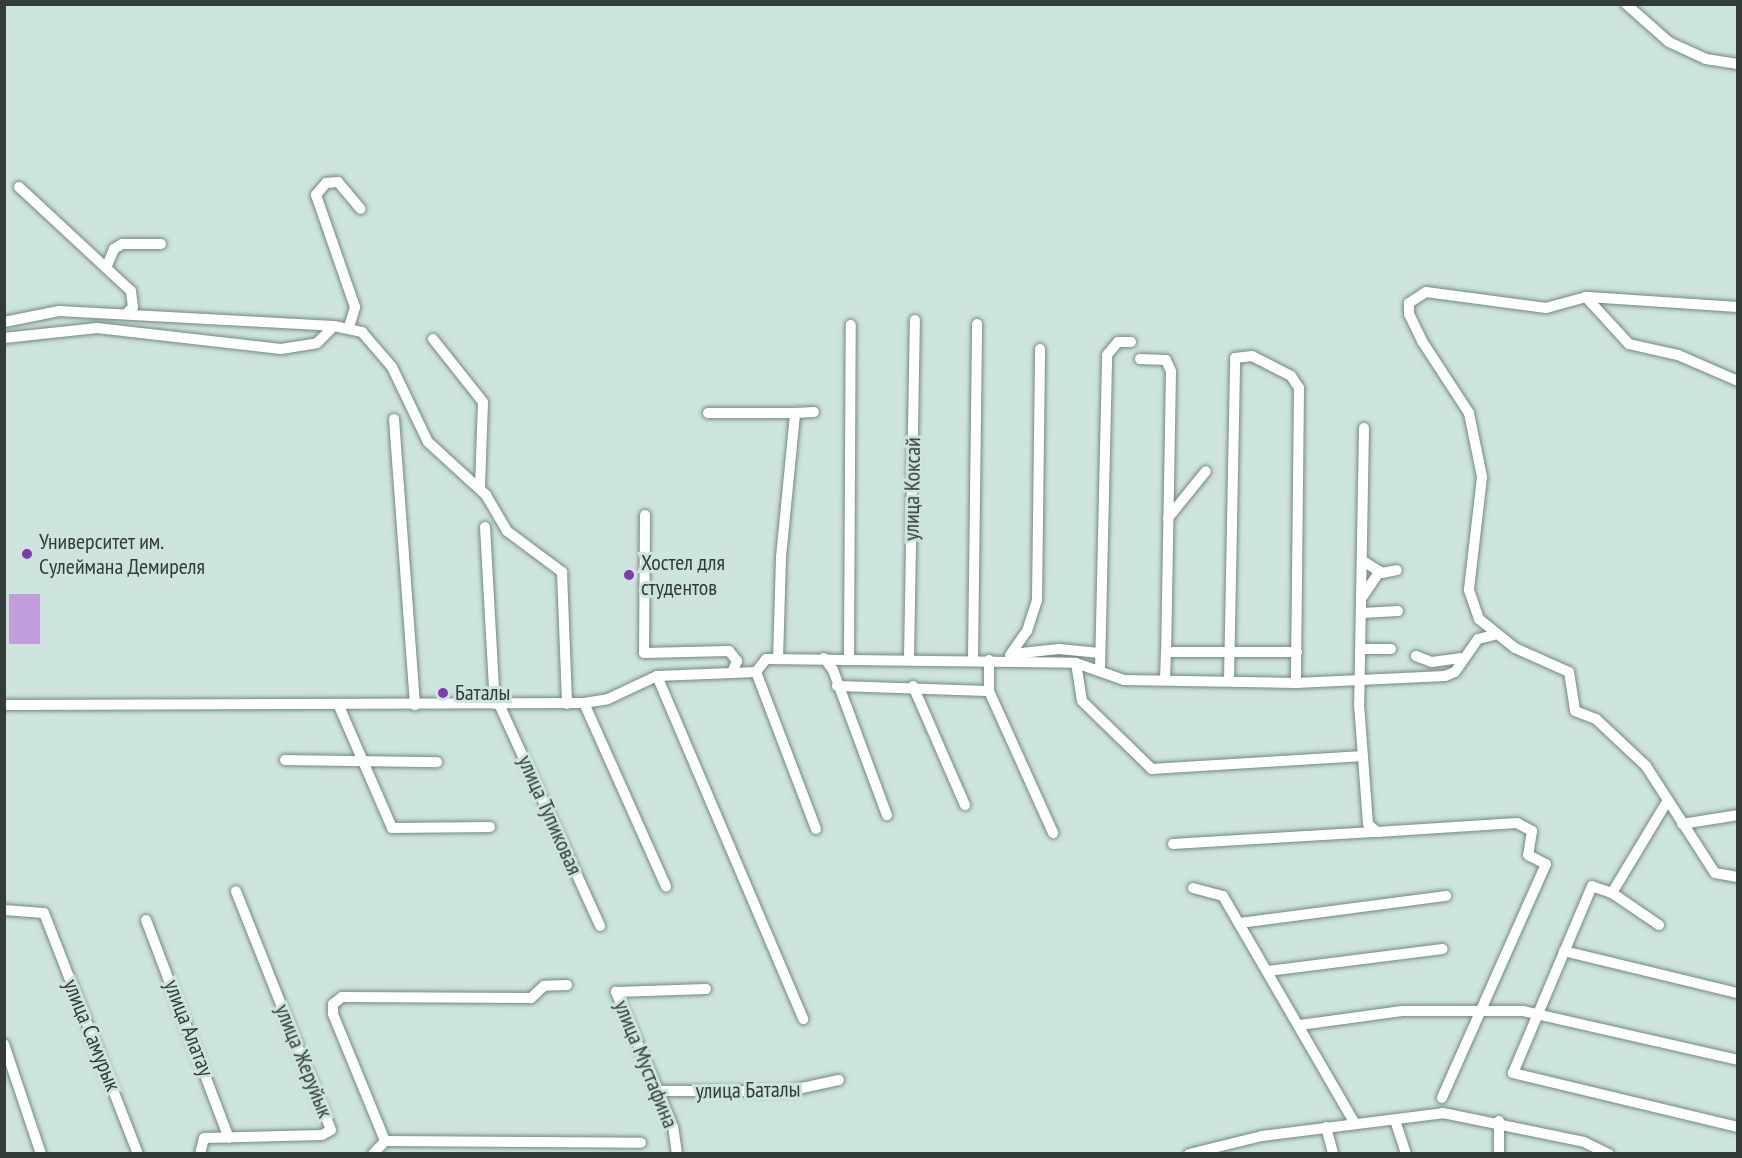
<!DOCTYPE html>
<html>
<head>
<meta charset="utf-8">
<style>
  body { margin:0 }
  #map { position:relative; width:1742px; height:1158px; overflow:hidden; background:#cee4de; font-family:"PT Sans Narrow",sans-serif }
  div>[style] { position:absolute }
  .green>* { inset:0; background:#c29edc; transform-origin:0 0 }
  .roads { filter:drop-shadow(0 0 2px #738882) drop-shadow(0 0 2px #738882) }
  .minor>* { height:10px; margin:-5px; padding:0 5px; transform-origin:5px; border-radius:5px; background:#fff }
  .dots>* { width:16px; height:16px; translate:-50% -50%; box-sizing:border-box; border:3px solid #cee4de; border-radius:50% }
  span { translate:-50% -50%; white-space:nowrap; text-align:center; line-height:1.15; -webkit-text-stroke:6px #cee4de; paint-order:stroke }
  .street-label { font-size:22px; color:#333c39 }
  .poi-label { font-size:22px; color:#333c39 }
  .left { translate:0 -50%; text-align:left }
  .frame { position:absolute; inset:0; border:6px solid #333c39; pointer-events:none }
</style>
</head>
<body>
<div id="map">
  <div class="green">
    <div style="left:9px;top:594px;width:31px;height:50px"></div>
  </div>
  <div class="roads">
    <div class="minor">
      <div style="left:1626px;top:4px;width:57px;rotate:41.5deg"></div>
      <div style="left:1669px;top:42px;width:41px;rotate:24.7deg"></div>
      <div style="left:1706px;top:59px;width:32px;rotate:9deg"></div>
      <div style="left:19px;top:187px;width:153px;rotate:42.9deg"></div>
      <div style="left:131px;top:291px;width:16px;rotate:83deg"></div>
      <div style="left:133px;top:307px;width:10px;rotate:135deg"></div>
      <div style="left:106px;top:268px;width:21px;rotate:-67deg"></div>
      <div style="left:114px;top:249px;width:9px;rotate:-32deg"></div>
      <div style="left:122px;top:244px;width:39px"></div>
      <div style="left:1588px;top:297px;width:150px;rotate:3.8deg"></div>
      <div style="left:4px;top:322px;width:56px;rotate:-11.3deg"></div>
      <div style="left:59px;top:311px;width:275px;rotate:3.1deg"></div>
      <div style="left:349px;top:327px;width:21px;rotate:-73deg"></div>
      <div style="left:355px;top:307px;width:119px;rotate:-109.2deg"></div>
      <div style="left:316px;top:195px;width:16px;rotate:-50deg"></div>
      <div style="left:326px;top:183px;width:12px;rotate:-5deg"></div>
      <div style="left:338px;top:182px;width:35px;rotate:50deg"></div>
      <div style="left:4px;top:338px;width:94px;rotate:-6.1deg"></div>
      <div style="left:97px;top:328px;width:185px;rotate:6.5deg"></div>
      <div style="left:281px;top:349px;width:36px;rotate:-9deg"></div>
      <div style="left:317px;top:343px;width:24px;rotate:-45deg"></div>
      <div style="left:334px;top:326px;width:29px;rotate:12deg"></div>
      <div style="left:362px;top:332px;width:46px;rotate:49.4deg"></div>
      <div style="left:392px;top:367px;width:83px;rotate:64.4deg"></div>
      <div style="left:428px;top:442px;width:79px;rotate:42.4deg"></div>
      <div style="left:486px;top:495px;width:42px;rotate:59.7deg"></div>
      <div style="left:507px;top:531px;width:69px;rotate:36.7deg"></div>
      <div style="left:562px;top:572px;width:132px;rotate:87.8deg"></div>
      <div style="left:433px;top:339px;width:80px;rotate:51.6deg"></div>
      <div style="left:483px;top:402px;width:87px;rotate:92deg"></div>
      <div style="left:1140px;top:359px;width:26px;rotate:2deg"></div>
      <div style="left:1166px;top:360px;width:12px;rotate:66deg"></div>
      <div style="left:1171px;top:371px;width:281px;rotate:91deg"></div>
      <div style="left:1738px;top:381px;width:65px;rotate:-156.6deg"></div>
      <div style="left:1678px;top:355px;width:50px;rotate:-167.3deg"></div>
      <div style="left:1629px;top:344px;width:64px;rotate:-132.5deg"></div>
      <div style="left:1586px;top:297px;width:41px;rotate:164.6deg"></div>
      <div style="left:1546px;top:308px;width:121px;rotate:-172.4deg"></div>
      <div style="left:1426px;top:292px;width:20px;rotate:147deg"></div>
      <div style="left:1409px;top:303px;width:11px;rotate:90deg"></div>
      <div style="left:1409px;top:314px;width:30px;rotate:64deg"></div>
      <div style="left:1422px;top:341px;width:86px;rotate:56.9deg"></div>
      <div style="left:1469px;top:413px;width:65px;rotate:78.5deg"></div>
      <div style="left:1482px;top:477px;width:114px;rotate:96.6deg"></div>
      <div style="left:1469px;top:590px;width:31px;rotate:71deg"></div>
      <div style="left:1479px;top:619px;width:46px;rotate:38.9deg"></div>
      <div style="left:1515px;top:648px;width:59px;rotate:24deg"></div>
      <div style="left:1569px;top:672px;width:39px;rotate:81deg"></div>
      <div style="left:1575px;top:711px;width:22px;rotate:21deg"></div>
      <div style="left:1596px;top:719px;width:69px;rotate:43.2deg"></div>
      <div style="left:1646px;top:766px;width:127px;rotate:57.2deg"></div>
      <div style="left:1715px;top:873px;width:23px;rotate:10deg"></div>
      <div style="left:708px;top:413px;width:87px"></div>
      <div style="left:394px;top:419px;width:287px;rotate:85.8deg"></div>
      <div style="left:1364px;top:428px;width:276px;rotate:91deg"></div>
      <div style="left:1359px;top:704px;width:120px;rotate:85.7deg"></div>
      <div style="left:1368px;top:824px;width:12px;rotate:42deg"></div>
      <div style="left:1377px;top:832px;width:140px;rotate:-3.7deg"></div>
      <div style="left:1517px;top:823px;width:17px;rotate:28deg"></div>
      <div style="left:1532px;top:831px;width:24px;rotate:99deg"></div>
      <div style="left:1528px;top:855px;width:20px;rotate:27deg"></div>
      <div style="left:1546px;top:864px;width:256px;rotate:114deg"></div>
      <div style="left:645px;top:515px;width:138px;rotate:90.4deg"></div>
      <div style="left:644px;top:653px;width:85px;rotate:-1.3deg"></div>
      <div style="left:729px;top:651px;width:13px;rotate:51deg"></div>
      <div style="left:737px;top:661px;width:13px;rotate:113deg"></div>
      <div style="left:1168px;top:518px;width:60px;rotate:-51deg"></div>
      <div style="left:485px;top:527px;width:177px;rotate:86.8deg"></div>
      <div style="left:1363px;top:561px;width:22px;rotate:32deg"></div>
      <div style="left:1382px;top:573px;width:15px;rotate:-11deg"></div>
      <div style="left:1363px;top:596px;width:30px;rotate:-56deg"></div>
      <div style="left:1362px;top:613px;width:36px;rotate:-3deg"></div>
      <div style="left:1361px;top:649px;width:30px"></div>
      <div style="left:1012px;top:654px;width:47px;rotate:-6.1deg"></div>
      <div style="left:1059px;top:649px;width:41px;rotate:5.6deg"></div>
      <div style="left:1010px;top:655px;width:29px;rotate:-55deg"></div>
      <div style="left:1027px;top:631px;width:32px;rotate:-72deg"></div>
      <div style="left:1037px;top:601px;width:252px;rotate:-89.3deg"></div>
      <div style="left:849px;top:656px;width:331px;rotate:-89.7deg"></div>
      <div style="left:1416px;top:656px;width:17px;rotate:21deg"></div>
      <div style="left:1432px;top:662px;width:28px;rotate:-8deg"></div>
      <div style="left:824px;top:658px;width:15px;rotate:53deg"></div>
      <div style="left:833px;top:670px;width:155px;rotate:69.6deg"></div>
      <div style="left:909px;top:658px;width:338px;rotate:-89deg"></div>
      <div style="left:778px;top:659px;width:102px;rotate:-88.3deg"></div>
      <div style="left:781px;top:557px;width:145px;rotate:-84.4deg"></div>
      <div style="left:795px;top:413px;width:19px;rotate:-3deg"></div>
      <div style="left:973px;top:660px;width:336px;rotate:-89.3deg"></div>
      <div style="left:989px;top:660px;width:31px;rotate:90deg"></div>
      <div style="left:989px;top:691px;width:156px;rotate:65.7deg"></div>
      <div style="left:1076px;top:663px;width:38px;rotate:81deg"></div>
      <div style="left:1082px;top:701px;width:98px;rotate:44.2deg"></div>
      <div style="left:1152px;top:769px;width:211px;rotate:-3.5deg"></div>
      <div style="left:1100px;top:670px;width:315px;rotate:-88.7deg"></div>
      <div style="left:1107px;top:355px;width:17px;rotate:-50deg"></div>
      <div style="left:1118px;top:342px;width:13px"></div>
      <div style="left:657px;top:676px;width:373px;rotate:66.9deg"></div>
      <div style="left:1165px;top:680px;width:28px;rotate:-88deg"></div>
      <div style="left:1166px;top:652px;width:131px"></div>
      <div style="left:1229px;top:680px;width:322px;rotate:-88.9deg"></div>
      <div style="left:1235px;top:358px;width:17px;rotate:-7deg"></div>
      <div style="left:1252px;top:356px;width:44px;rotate:27.1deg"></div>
      <div style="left:1291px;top:376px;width:14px;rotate:56deg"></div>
      <div style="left:1299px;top:388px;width:295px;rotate:90.6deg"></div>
      <div style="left:837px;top:686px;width:152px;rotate:1.9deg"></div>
      <div style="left:913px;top:686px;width:130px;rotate:66.4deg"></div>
      <div style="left:584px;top:703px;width:201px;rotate:65.9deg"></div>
      <div style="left:499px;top:704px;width:244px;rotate:65.5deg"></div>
      <div style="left:4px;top:705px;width:580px;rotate:-0.2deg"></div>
      <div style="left:584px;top:703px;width:24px;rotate:-9deg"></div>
      <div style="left:608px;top:699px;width:54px;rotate:-25.1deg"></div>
      <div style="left:657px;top:676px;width:99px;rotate:-2.3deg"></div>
      <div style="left:339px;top:706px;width:133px;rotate:66.5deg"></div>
      <div style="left:392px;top:828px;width:98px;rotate:-0.6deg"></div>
      <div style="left:285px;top:760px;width:152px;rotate:0.8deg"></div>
      <div style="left:1668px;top:800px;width:109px;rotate:121.1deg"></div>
      <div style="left:1612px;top:893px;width:21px;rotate:-161deg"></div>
      <div style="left:1592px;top:886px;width:203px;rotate:112.9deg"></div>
      <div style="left:1513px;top:1073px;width:231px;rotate:13.5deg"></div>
      <div style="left:1682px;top:824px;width:57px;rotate:-9.1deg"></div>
      <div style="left:816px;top:829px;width:168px;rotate:-110.9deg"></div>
      <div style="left:756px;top:672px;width:16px;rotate:-52deg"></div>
      <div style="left:766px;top:659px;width:310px;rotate:0.7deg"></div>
      <div style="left:1076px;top:663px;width:51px;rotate:19.5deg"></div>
      <div style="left:1124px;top:680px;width:172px;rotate:1deg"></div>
      <div style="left:1296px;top:683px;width:149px;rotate:-2.7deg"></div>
      <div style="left:1445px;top:676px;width:11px;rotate:-22deg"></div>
      <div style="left:1455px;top:672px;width:40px;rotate:-55.1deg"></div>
      <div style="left:1478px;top:639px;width:16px;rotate:-14deg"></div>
      <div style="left:1173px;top:844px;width:204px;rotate:-3.4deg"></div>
      <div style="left:1193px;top:888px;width:31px;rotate:15deg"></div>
      <div style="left:1223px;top:896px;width:263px;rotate:59.9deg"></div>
      <div style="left:1612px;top:893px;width:57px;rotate:34.2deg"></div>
      <div style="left:4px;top:910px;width:40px;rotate:4.3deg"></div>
      <div style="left:44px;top:913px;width:259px;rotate:68.7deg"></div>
      <div style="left:146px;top:920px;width:233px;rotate:69.2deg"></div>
      <div style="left:1240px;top:923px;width:208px;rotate:-7.5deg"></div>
      <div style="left:1564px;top:951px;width:179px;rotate:13.6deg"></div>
      <div style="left:1268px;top:971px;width:176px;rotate:-7.2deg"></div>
      <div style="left:567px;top:985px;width:23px;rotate:178deg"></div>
      <div style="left:544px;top:986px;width:18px;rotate:137deg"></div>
      <div style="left:531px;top:998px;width:189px;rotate:-179.7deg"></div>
      <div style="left:342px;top:997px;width:11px;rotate:142deg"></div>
      <div style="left:333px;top:1004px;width:10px;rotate:90deg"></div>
      <div style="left:333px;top:1014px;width:137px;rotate:67.7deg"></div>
      <div style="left:385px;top:1141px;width:256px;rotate:0.4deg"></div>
      <div style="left:1300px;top:1025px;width:103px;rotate:-7.8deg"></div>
      <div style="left:1402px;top:1011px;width:121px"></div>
      <div style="left:1523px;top:1011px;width:221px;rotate:12.8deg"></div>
      <div style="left:4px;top:1044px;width:116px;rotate:71.4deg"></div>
      <div style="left:655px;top:1091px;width:133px"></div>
      <div style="left:788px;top:1091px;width:52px;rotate:-12.2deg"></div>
      <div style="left:1395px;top:1120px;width:36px;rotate:72deg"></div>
      <div style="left:1499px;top:1121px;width:33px;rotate:90deg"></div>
      <div style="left:1326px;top:1127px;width:28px;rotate:75deg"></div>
      <div style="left:200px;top:1154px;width:16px;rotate:-76deg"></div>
      <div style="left:204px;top:1138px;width:118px;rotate:-1.5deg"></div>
      <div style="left:322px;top:1135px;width:10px;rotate:-29deg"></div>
      <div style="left:331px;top:1130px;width:257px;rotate:-111.7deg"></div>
      <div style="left:373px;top:1154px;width:18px;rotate:-47deg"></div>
      <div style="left:677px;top:1154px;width:27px;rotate:-98deg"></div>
      <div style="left:673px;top:1127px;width:147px;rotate:-112.9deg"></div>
      <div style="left:616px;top:992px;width:90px;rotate:-1.9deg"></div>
      <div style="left:1189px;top:1154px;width:75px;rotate:-13.9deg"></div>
      <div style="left:1262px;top:1136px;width:182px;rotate:-7.2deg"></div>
      <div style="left:1443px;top:1113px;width:144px;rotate:11.6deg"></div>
      <div style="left:1584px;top:1142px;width:28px;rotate:26deg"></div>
    </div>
  </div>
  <div class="dots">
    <div style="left:27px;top:554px;background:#8139ab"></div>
    <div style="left:629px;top:575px;background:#8139ab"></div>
    <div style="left:443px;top:693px;background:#8139ab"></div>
  </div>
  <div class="street-label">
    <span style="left:912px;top:489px;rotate:-89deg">улица Коксай</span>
    <span style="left:550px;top:815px;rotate:66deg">улица Тупиковая</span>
    <span style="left:189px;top:1028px;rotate:69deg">улица Алатау</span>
    <span style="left:92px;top:1035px;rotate:68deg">улица Самурык</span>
    <span style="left:304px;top:1061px;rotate:68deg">улица Жеруйык</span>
    <span style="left:646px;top:1064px;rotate:68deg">улица Мустафина</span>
    <span style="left:748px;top:1090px;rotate:-1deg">улица Баталы</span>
  </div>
  <div class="poi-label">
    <span class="left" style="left:39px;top:554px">Университет им.<br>Сулеймана Демиреля</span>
    <span class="left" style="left:641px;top:575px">Хостел для<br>студентов</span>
    <span class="left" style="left:455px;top:693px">Баталы</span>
  </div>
  <div class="frame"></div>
</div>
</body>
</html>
